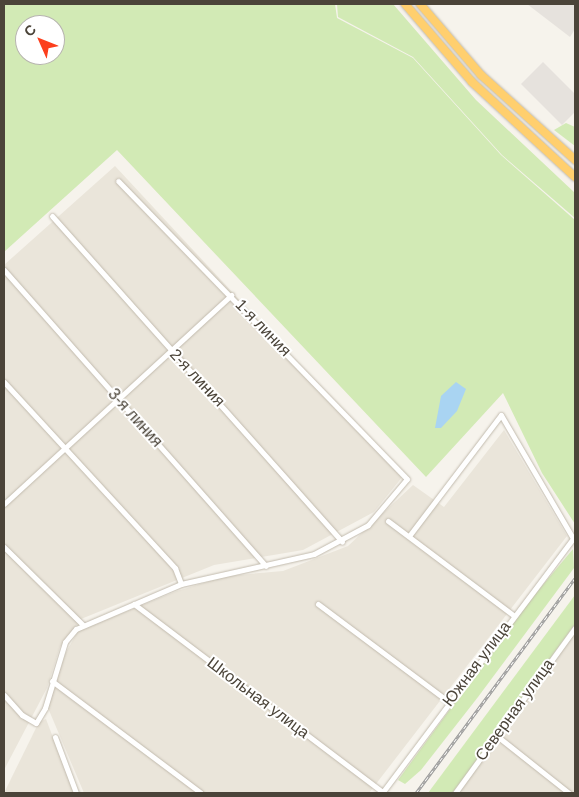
<!DOCTYPE html>
<html>
<head>
<meta charset="utf-8">
<style>
  body { margin:0 }
  #map { position:relative; width:579px; height:797px; overflow:hidden; background:#f6f3ec; font-family:Arial,sans-serif }
  div>[style] { position:absolute }
  .residential>* { inset:0; background:#eae5da }
  .industrial>* { inset:0; background:#e6e2dd }
  .green>* { inset:0; background:#d2eab5 }
  .water>* { inset:0; background:#a9d4f2 }
  .roads { filter:drop-shadow(0 0 1px #c2bbae) drop-shadow(0 0 1px #c2bbae) }
  .minor>* { height:5px; margin:-2.5px; padding:0 2.5px; transform-origin:2.5px; border-radius:2.5px; background:#fff }
  .highway>* { height:8px; margin:-4px; padding:0 4px; transform-origin:4px; border-radius:4px; background:#ffcf6e }
  .rail>* { height:3px; margin-top:-1.5px; transform-origin:0; background:repeating-linear-gradient(90deg,#fff 0 4px,#9a9a9a 0 8px); box-sizing:border-box; border-block:1px solid #9a9a9a }
  span { translate:-50% -50%; white-space:nowrap; text-align:center; line-height:1.15; -webkit-text-stroke:4px #fff; paint-order:stroke }
  .street-label { font-size:16px; color:#4b4439 }
  .frame { position:absolute; inset:0; border:5px solid #4b4439; pointer-events:none }
  .north { position:absolute; left:15px; top:15px; width:50px; height:50px; box-sizing:border-box; background:#fff; border:1px solid #b7b4b0; border-radius:50%; rotate:314deg; font-size:14px; font-weight:700; line-height:20px; text-align:center; color:#4b4439 }
  .north::after { content:''; display:block; margin:auto; width:18px; height:22px; background:#fc3f1d; clip-path:polygon(50% 0,100% 100%,50% 72%,0 100%) }
</style>
</head>
<body>
<div id="map">
  <div class="residential">
    <div style="clip-path:polygon(115px 166px,403px 476px,374px 512px,303px 550px,214px 565px,81px 619px,60px 647px,47px 688px,4px 770px,4px 265px)"></div>
    <div style="clip-path:polygon(504px 430px,567px 536px,369px 793px,84px 793px,48px 708px,65px 654px,78px 631px,177px 591px,227px 576px,283px 571px,348px 546px,413px 485px,444px 507px)"></div>
    <div style="clip-path:polygon(575px 633px,575px 793px,458px 793px)"></div>
    <div style="clip-path:polygon(46px 719px,74px 793px,4px 793px,39px 722px)"></div>
  </div>
  <div class="industrial">
    <div style="clip-path:polygon(527px 4px,575px 4px,575px 29px,570px 37px)"></div>
    <div style="clip-path:polygon(543px 62px,575px 94px,575px 112px,562px 125px,521px 84px)"></div>
  </div>
  <div class="green">
    <div style="clip-path:polygon(evenodd,4px 4px,335px 4px,337px 18px,413px 58px,501px 155px,575px 220px,575px 524px,542px 473px,503px 393px,426px 477px,117px 150px,4px 252px,4px 4px,25px 25px,55px 25px,55px 55px,25px 55px,25px 25px)"></div>
    <div style="clip-path:polygon(337px 4px,393px 4px,476px 100px,575px 193px,575px 218px,502px 155px,413px 57px,338px 17px)"></div>
    <div style="clip-path:polygon(566px 123px,575px 127px,575px 146px,554px 130px)"></div>
    <div style="clip-path:polygon(573px 549px,574px 568px,478px 697px,421px 770px,405px 784px,398px 780px,531px 599px)"></div>
    <div style="clip-path:polygon(575px 595px,575px 624px,482px 753px,453px 792px,428px 793px)"></div>
  </div>
  <div class="water">
    <div style="clip-path:polygon(456px 382px,466px 389px,457px 411px,441px 428px,435px 428px,441px 396px)"></div>
  </div>
  <div class="roads">
    <div class="minor">
      <div style="left:52px;top:216px;width:436px;rotate:48.3deg"></div>
      <div style="left:4px;top:270px;width:395px;rotate:48.5deg"></div>
      <div style="left:4px;top:382px;width:253px;rotate:47.4deg"></div>
      <div style="left:175px;top:568px;width:17px;rotate:69deg"></div>
      <div style="left:4px;top:504px;width:309px;rotate:-42.6deg"></div>
      <div style="left:388px;top:521px;width:156px;rotate:36.9deg"></div>
      <div style="left:409px;top:536px;width:152px;rotate:-52.8deg"></div>
      <div style="left:501px;top:415px;width:143px;rotate:59.7deg"></div>
      <div style="left:4px;top:547px;width:111px;rotate:44.6deg"></div>
      <div style="left:134px;top:604px;width:312px;rotate:37.1deg"></div>
      <div style="left:318px;top:604px;width:164px;rotate:36.8deg"></div>
      <div style="left:52px;top:681px;width:186px;rotate:36.9deg"></div>
      <div style="left:4px;top:695px;width:27px;rotate:48deg"></div>
      <div style="left:22px;top:715px;width:16px;rotate:30deg"></div>
      <div style="left:36px;top:723px;width:17px;rotate:-59deg"></div>
      <div style="left:45px;top:708px;width:69px;rotate:-73.1deg"></div>
      <div style="left:65px;top:642px;width:17px;rotate:-50deg"></div>
      <div style="left:76px;top:629px;width:114px;rotate:-23.2deg"></div>
      <div style="left:181px;top:584px;width:136px;rotate:-12.7deg"></div>
      <div style="left:314px;top:554px;width:61px;rotate:-28.2deg"></div>
      <div style="left:368px;top:525px;width:60px;rotate:-49.7deg"></div>
      <div style="left:407px;top:479px;width:415px;rotate:-134.1deg"></div>
      <div style="left:497px;top:736px;width:92px;rotate:38.4deg"></div>
      <div style="left:55px;top:737px;width:60px;rotate:69.4deg"></div>
      <div style="left:382px;top:793px;width:321px;rotate:-53.1deg"></div>
      <div style="left:455px;top:793px;width:204px;rotate:-54deg"></div>
    </div>
    <div class="highway">
      <div style="left:405px;top:4px;width:103px;rotate:49.3deg"></div>
      <div style="left:472px;top:82px;width:140px;rotate:42.7deg"></div>
      <div style="left:420px;top:4px;width:94px;rotate:49.3deg"></div>
      <div style="left:481px;top:75px;width:127px;rotate:42.1deg"></div>
    </div>
  </div>
  <div class="rail">
    <div style="left:416px;top:793px;width:267px;rotate:-53.5deg"></div>
  </div>
  <div class="street-label">
    <span style="left:263px;top:328px;rotate:46deg">1-я линия</span>
    <span style="left:197px;top:378px;rotate:47deg">2-я линия</span>
    <span style="left:135px;top:418px;rotate:48deg">3-я линия</span>
    <span style="left:477px;top:664px;rotate:-53deg">Южная улица</span>
    <span style="left:258px;top:698px;rotate:37deg">Школьная улица</span>
    <span style="left:515px;top:710px;rotate:-54deg">Северная улица</span>
  </div>
  <div class="frame"></div>
  <div class="north">С</div>
</div>
</body>
</html>
